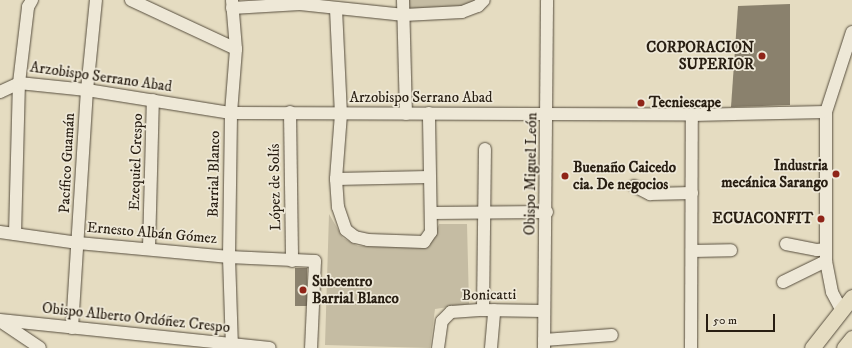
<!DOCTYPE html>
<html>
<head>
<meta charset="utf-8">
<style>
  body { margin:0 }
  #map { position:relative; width:852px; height:348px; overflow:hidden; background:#e5dcc1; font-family:"IM FELL DW Pica",serif }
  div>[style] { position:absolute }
  .green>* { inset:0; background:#c5bca3 }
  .building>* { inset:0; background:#8a816d; transform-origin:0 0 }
  .roads { filter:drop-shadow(0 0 1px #574e3e) drop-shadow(0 0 1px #574e3e) }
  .minor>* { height:12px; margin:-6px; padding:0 6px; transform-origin:6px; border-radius:6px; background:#eee8d7 }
  .major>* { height:15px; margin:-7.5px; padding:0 7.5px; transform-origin:7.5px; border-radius:7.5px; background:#e5dcc1 }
  .dots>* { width:11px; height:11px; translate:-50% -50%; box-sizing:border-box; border:2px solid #eee8d7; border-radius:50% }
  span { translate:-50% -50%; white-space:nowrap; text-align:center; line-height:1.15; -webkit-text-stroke:3.5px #eee8d7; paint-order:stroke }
  .poi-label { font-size:15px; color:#281e12; font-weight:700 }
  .right { translate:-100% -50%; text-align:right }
  .left { translate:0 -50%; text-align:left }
  .street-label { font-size:15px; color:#281e12 }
  .scale { position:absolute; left:706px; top:314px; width:69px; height:18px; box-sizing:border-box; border:2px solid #281e12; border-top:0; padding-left:5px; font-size:12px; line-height:14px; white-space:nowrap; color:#281e12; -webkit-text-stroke:3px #eee8d7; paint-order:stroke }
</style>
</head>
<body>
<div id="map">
  <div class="green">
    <div style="clip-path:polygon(404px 0,477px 0,460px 9px,405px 11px)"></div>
    <div style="clip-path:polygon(329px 214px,343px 238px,358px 246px,429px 247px,439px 224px,467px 224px,469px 304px,435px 309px,430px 348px,325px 345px)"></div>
  </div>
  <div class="building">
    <div style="clip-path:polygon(790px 4px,790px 105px,731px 107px,738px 6px)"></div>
    <div style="left:295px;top:268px;width:12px;height:38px"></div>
  </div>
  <div class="roads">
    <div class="minor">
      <div style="left:131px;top:0;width:116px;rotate:25deg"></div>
      <div style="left:403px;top:0;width:114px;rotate:88.5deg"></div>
      <div style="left:232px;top:8px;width:68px;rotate:-3.4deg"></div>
      <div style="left:300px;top:4px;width:105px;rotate:6deg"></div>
      <div style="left:404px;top:15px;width:58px;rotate:-3deg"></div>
      <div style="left:462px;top:12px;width:17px;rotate:-21deg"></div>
      <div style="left:478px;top:6px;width:8px;rotate:-45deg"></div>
      <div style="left:336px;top:9px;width:105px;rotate:87.3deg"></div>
      <div style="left:341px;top:114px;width:65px;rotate:94.4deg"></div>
      <div style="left:336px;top:179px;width:28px;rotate:86deg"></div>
      <div style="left:338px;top:207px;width:24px;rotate:71deg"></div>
      <div style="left:346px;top:230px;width:11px;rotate:38deg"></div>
      <div style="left:355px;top:237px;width:13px;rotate:13deg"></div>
      <div style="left:368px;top:240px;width:56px;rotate:2deg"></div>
      <div style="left:424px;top:242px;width:12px;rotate:-55deg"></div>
      <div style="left:431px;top:232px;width:119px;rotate:-91deg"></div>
      <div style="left:19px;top:83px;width:68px;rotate:5.9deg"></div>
      <div style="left:87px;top:90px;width:146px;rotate:9.1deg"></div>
      <div style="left:231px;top:113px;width:461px;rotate:0.2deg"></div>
      <div style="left:692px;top:115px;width:134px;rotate:-1.3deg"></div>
      <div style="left:0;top:92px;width:21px;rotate:-25deg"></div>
      <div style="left:290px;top:112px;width:149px;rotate:89.2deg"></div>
      <div style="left:336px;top:179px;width:93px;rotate:-1.2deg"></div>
      <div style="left:634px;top:186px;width:18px;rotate:27deg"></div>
      <div style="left:650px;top:194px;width:42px;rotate:-1.4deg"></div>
      <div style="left:431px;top:213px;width:116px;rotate:-0.5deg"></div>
      <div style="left:0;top:232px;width:79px;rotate:8deg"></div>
      <div style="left:78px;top:243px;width:152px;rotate:5.3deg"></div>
      <div style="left:229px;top:257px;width:86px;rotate:2.7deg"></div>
      <div style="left:315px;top:261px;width:87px;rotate:92.6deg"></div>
      <div style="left:15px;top:234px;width:151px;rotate:-88.5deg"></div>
      <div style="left:19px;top:83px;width:77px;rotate:-83.2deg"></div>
      <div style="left:28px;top:7px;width:8px;rotate:-60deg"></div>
      <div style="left:786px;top:244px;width:32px;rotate:11deg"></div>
      <div style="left:817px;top:250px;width:9px;rotate:-6deg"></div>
      <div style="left:149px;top:248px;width:148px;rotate:-88.5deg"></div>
      <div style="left:692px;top:251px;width:39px;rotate:-1deg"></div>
      <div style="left:783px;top:282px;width:48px;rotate:-26deg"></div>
      <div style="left:483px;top:310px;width:161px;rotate:-89.3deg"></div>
      <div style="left:842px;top:311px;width:21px;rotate:-118deg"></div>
      <div style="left:832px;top:292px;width:32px;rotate:-101deg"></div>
      <div style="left:826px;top:261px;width:149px;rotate:-90deg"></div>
      <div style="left:826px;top:112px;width:84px;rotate:-72deg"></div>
      <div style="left:0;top:320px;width:271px;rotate:5.9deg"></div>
      <div style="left:0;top:321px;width:48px;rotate:34deg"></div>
      <div style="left:72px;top:328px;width:238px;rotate:-86.4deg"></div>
      <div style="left:87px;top:90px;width:90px;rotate:-84.3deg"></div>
      <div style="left:544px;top:340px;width:68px;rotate:-4.2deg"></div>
      <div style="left:232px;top:348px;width:91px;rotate:-91.9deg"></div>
      <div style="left:229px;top:257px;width:144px;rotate:-89.2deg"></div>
      <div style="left:231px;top:113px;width:64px;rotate:-85.5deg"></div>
      <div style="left:236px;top:49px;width:49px;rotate:-94.7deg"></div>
      <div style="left:438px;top:348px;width:27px;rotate:-82deg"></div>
      <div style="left:442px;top:321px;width:13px;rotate:-45deg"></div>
      <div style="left:451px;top:312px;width:32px;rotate:-4deg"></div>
      <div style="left:483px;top:310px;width:60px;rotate:1deg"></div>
      <div style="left:491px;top:348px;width:38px;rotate:-85deg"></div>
      <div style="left:544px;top:348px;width:348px;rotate:-89.5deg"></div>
      <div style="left:691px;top:348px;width:233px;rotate:-89.8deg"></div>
    </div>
    <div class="major">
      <div style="left:812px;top:348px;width:65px;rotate:-51.9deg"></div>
      <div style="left:844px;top:348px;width:13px;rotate:-51deg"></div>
    </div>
  </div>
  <div class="dots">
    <div style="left:762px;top:56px;background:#8f2418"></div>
    <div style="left:641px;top:103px;background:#8f2418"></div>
    <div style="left:836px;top:174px;background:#8f2418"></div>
    <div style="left:565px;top:176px;background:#8f2418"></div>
    <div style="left:821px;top:219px;background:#8f2418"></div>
    <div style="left:303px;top:290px;background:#8f2418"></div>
  </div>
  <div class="poi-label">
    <span class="right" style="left:754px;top:56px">CORPORACION<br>SUPERIOR</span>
    <span class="left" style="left:649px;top:103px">Tecniescape</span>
    <span class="right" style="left:828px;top:174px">Industria<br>mecánica Sarango</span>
    <span class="left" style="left:573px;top:176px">Buenaño Caicedo<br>cia. De negocios</span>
    <span class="right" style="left:813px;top:219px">ECUACONFIT</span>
    <span class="left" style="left:312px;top:290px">Subcentro<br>Barrial Blanco</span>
  </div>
  <div class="street-label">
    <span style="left:101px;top:77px;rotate:8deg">Arzobispo Serrano Abad</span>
    <span style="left:421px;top:98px">Arzobispo Serrano Abad</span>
    <span style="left:136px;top:162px;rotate:-88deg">Ezequiel Crespo</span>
    <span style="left:67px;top:163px;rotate:-87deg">Pacífico Guamán</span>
    <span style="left:214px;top:174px;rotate:-89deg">Barrial Blanco</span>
    <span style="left:531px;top:174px;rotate:-89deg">Obispo Miguel León</span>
    <span style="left:275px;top:187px;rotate:-91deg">López de Solís</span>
    <span style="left:152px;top:233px;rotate:5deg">Ernesto Albán Gómez</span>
    <span style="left:489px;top:295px;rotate:-1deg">Bonicatti</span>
    <span style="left:136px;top:318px;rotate:6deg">Obispo Alberto Ordóñez Crespo</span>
  </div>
  <div class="scale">50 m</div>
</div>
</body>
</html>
